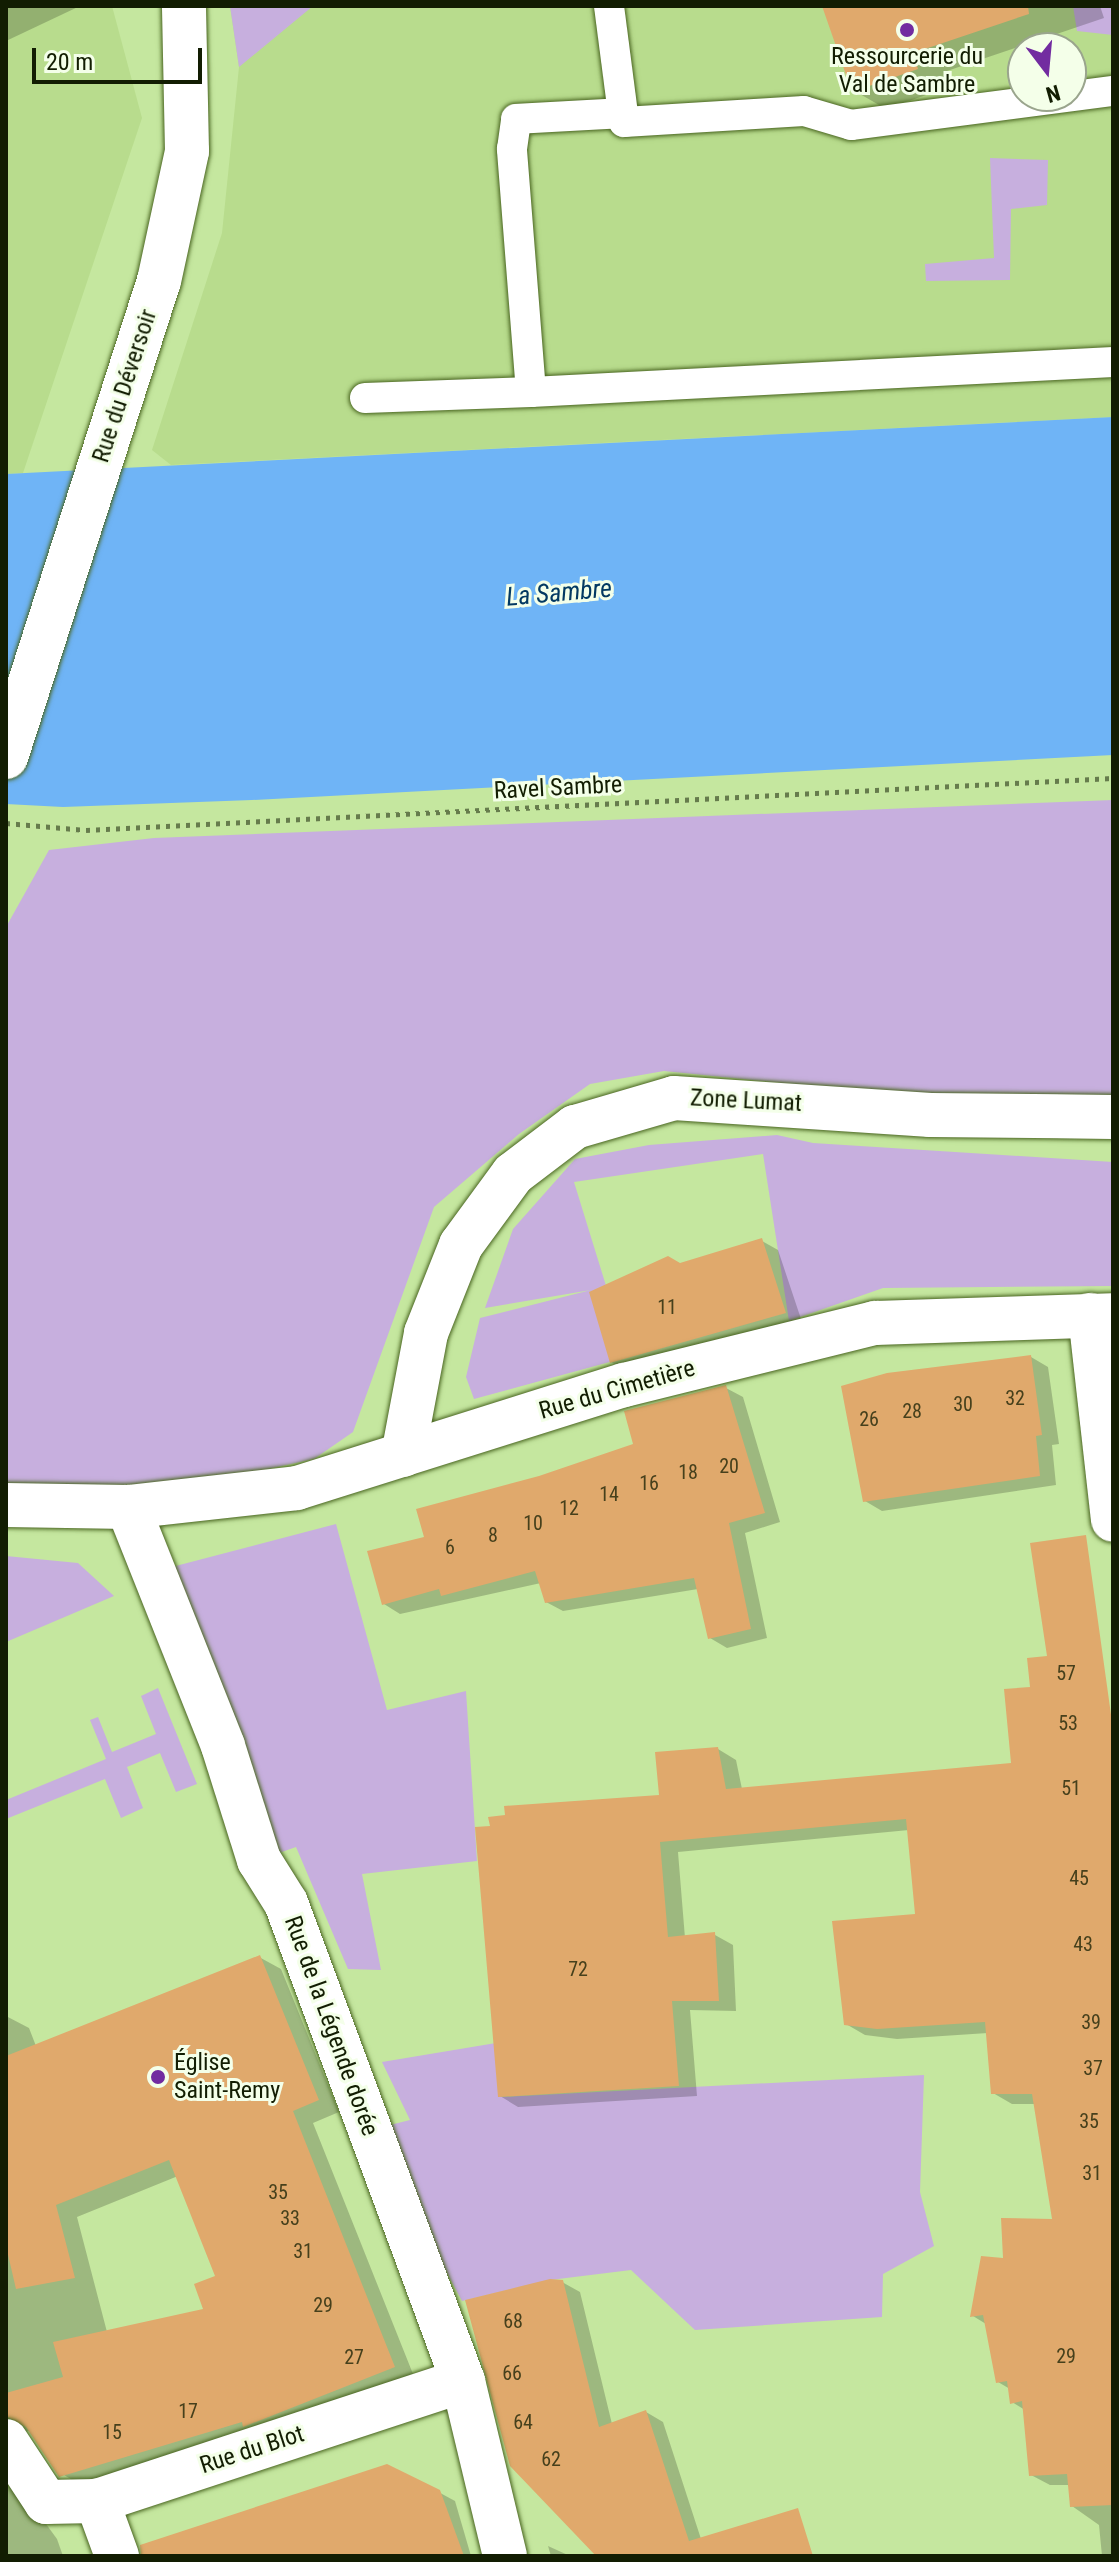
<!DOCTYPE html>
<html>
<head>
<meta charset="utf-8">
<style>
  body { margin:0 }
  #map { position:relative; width:1119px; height:2562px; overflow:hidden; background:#c5e79f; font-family:"Roboto Condensed",sans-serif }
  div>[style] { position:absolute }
  .built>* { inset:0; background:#b8dc8d }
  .green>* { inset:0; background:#c7afde }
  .water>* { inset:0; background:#6fb4f6 }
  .shadow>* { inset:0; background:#0003 }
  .building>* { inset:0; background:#e0a96c }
  .path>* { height:5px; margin-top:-2.5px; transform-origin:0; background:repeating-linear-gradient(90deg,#667c4c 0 4px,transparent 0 10px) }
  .roads { filter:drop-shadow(0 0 2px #496520) drop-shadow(0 0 2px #496520) }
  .service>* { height:30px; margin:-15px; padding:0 15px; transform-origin:15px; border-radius:15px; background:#fff }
  .minor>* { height:44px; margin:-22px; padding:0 22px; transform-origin:22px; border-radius:22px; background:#fff }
  .secondary>* { height:44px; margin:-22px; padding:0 22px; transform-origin:22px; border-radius:22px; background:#fff }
  .dots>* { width:22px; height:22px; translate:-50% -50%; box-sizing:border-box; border:4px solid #f4ffe9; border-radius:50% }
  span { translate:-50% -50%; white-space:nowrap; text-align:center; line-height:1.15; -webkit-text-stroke:6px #f4ffe9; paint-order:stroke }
  .number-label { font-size:20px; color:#46401c }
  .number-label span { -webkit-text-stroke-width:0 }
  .poi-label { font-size:24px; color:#121d02 }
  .left { translate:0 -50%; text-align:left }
  .street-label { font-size:24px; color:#121d02 }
  .water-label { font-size:26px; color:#033962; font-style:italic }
  .frame { position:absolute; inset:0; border:8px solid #121d02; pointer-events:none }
  .north { position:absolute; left:1007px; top:32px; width:80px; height:80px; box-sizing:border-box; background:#f4ffe9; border:2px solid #9aa58d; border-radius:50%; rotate:164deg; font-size:22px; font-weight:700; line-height:32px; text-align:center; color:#121d02 }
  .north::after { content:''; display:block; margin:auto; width:28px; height:36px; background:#722ca0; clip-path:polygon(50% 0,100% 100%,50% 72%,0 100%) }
  .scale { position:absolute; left:32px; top:48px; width:170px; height:36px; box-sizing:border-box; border:4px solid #121d02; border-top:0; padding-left:10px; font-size:24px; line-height:28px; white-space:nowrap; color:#121d02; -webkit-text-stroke:6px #f4ffe9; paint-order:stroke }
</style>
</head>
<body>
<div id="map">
  <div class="built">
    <div style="clip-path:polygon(6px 6px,112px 6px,142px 118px,23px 473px,6px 474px)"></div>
    <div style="clip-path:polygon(evenodd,230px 6px,1113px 6px,1113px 417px,171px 465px,152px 450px,222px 233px,239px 67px,230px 6px,1023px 48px,1071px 48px,1071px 96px,1023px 96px,1023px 48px)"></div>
  </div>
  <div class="green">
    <div style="clip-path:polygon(230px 6px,313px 6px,239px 67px)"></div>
    <div style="clip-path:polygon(1073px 6px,1113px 6px,1113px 35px,1077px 31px)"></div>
    <div style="clip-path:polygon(990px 158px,1048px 160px,1047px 205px,1011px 209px,1010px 280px,926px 281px,925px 264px,994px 258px)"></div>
    <div style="clip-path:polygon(1113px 800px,1113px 1117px,664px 1071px,590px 1084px,519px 1134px,434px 1207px,353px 1432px,314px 1459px,95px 1506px,6px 1499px,6px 927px,49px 850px,154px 838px)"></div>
    <div style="clip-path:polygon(777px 1135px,813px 1143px,1113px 1162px,1113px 1286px,883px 1288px,789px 1321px,763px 1154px,574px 1182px,628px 1357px,474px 1399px,466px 1377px,480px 1318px,591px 1290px,485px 1308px,513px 1229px,575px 1159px,649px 1145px)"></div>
    <div style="clip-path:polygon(336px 1524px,387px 1710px,466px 1691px,477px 1861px,362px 1874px,381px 1970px,348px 1969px,296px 1847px,259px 1860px,168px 1568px)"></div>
    <div style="clip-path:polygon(6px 1556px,78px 1563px,114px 1596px,6px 1642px)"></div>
    <div style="clip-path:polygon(158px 1688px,197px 1784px,176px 1792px,160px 1753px,127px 1767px,143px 1808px,121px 1818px,105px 1779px,6px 1819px,6px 1800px,106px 1759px,90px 1720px,98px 1717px,112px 1752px,156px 1734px,141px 1696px)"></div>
    <div style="clip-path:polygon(496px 2043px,502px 2097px,924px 2075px,920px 2192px,934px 2246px,883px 2274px,882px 2317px,695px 2330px,631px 2270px,550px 2280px,462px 2301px,370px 2130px,410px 2120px,382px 2062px)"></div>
  </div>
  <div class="water">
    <div style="clip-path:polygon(1113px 417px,1113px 755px,252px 800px,63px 807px,6px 804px,6px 474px)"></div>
  </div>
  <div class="shadow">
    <div style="clip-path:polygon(6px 6px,80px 6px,6px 41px)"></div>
    <div style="clip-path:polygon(824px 6px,1100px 6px,1104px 18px,944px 72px,949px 87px,886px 109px,853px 90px)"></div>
    <div style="clip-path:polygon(762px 1241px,778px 1250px,802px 1322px,628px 1371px,611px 1362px)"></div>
    <div style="clip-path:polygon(1031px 1357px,1048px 1367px,1059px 1444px,1052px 1445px,1056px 1485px,882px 1511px,865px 1501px)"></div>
    <div style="clip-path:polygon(726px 1388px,743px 1397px,780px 1522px,745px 1533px,767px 1638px,727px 1648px,710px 1638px,698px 1589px,563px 1611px,546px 1602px,541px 1583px,400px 1614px,384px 1604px,427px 1538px,540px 1478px,635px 1445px)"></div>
    <div style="clip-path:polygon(718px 1749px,736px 1760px,742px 1789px,1113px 1766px,1113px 2556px,1102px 2556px,1099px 2525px,1072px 2506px,1070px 2485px,1050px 2485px,1031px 2475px,1025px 2410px,1012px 2402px,1010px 2389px,998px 2382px,986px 2324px,973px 2316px,1005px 2260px,1054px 2221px,1036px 2104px,1012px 2104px,993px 2093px,988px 2033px,897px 2039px,865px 2035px,846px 2024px,917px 1915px,909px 1830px,678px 1852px,685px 1938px,715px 1935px,733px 1945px,736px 2011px,690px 2010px,697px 2096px,518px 2107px,500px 2096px,662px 1797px)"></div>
    <div style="clip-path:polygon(evenodd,259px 1957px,281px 1969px,339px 2112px,313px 2123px,415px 2379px,86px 2488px,64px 2475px,30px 2431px,13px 2432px,6px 2446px,6px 2016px,29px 2028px,36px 2046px,259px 1957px,178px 2176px,218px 2278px,206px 2310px,107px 2332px,77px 2217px,178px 2176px)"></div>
    <div style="clip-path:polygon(562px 2282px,580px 2292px,612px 2424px,646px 2412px,663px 2422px,701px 2539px,772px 2556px,599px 2556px)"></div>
    <div style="clip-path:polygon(6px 2469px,57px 2539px,63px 2556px,6px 2556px)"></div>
    <div style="clip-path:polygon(431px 2488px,455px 2501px,471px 2556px,173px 2556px)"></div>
    <div style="clip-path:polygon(548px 2546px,570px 2556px,551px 2556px)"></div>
  </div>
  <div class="building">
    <div style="clip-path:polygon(822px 6px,1028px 6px,1029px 14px,913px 53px,918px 69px,852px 92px)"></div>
    <div style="clip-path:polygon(762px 1238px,786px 1313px,610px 1363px,589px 1292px,668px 1256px,680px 1263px)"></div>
    <div style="clip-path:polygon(1031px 1355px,1042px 1435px,1036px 1436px,1040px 1476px,863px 1502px,841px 1386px,887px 1373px)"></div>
    <div style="clip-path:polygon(726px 1385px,765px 1513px,729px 1523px,751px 1629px,708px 1639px,694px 1578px,545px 1603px,535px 1571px,441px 1596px,439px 1589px,382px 1605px,367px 1551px,424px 1537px,416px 1509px,539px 1476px,633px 1444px,624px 1411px)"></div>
    <div style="clip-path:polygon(1086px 1535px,1113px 1729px,1113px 2505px,1070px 2507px,1067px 2474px,1029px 2476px,1022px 2401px,1010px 2404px,1007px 2381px,996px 2383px,983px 2315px,970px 2317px,981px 2256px,1003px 2258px,1001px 2218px,1052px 2219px,1032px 2094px,991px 2094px,985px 2022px,877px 2029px,844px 2025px,832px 1921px,915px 1914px,906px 1819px,660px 1842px,668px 1937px,715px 1932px,719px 2001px,672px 2001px,679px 2086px,498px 2097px,475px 1827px,490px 1826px,488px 1817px,505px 1815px,504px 1806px,659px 1795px,655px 1752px,718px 1747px,726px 1789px,1011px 1763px,1004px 1689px,1030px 1687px,1027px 1658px,1047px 1656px,1030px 1543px)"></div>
    <div style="clip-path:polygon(260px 1955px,319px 2100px,293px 2111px,395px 2367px,243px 2427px,242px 2422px,59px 2477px,26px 2427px,6px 2416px,6px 2393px,63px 2377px,53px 2342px,203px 2309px,194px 2284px,215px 2276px,169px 2160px,56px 2205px,75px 2278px,16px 2289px,6px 2246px,6px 2056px)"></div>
    <div style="clip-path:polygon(550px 2279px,563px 2280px,599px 2427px,646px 2410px,689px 2541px,798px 2508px,813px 2556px,596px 2556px,510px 2466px,465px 2300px)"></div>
    <div style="clip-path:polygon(387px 2464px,440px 2490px,464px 2556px,141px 2556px,140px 2545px)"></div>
  </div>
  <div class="path">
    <div style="left:6px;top:823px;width:80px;rotate:5deg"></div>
    <div style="left:86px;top:830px;width:1028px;rotate:-2.9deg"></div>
  </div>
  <div class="roads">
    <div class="service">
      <div style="left:609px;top:6px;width:117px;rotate:82.6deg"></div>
      <div style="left:624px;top:122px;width:180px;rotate:-3.5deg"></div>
      <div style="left:804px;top:111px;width:49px;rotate:16.6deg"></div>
      <div style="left:851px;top:125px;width:264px;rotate:-7.4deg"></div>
      <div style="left:531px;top:392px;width:583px;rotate:-2.95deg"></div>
      <div style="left:365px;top:398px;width:166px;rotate:-2.1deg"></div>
      <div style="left:531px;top:392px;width:244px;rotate:-94.5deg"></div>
      <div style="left:512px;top:149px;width:30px;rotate:-82deg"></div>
      <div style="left:516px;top:119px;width:107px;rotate:-3.2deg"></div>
    </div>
    <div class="minor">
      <div style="left:1090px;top:1315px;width:206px;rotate:83.6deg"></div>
      <div style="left:403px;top:1455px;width:124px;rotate:-79.3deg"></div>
      <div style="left:426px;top:1333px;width:95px;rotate:-68.3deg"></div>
      <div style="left:461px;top:1245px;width:88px;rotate:-53.8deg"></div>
      <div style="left:513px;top:1174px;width:78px;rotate:-37.2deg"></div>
      <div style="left:575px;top:1127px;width:103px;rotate:-16.3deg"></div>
      <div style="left:674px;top:1098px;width:257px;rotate:3.8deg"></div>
      <div style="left:930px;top:1115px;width:183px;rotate:0.6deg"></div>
      <div style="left:6px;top:1505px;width:122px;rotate:0.9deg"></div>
      <div style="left:128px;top:1507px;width:170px;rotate:-6.4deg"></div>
      <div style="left:297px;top:1488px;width:343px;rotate:-17.5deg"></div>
      <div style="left:624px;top:1385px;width:259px;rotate:-13.9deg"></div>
      <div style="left:875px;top:1323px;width:238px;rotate:-1.9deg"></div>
      <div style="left:128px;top:1507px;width:257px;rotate:68.3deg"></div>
      <div style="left:223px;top:1746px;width:120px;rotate:72.5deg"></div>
      <div style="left:259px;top:1860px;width:51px;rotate:57.9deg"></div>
      <div style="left:286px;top:1903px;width:510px;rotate:69.68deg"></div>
      <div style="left:463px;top:2381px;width:180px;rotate:76.5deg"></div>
      <div style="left:6px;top:2441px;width:73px;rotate:56.7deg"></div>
      <div style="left:46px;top:2502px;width:51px;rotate:-1.1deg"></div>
      <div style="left:117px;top:2556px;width:59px;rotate:-110deg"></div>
      <div style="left:97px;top:2501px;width:385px;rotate:-18.2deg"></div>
    </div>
    <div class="secondary">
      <div style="left:6px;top:757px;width:500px;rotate:-72.2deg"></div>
      <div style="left:159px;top:281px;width:133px;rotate:-77.8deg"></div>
      <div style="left:187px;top:151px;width:145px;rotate:-91.2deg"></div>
    </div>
  </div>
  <div class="dots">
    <div style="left:907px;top:30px;background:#722ca0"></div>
    <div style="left:158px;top:2077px;background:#722ca0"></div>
  </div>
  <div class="number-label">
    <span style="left:667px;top:1307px">11</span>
    <span style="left:1015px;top:1398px">32</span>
    <span style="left:963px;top:1404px">30</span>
    <span style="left:912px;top:1411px">28</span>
    <span style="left:869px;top:1419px">26</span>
    <span style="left:729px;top:1466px">20</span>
    <span style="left:688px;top:1472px">18</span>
    <span style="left:649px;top:1483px">16</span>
    <span style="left:609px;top:1494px">14</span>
    <span style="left:569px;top:1508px">12</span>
    <span style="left:533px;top:1523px">10</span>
    <span style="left:493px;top:1535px">8</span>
    <span style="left:450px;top:1547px">6</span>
    <span style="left:1066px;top:1673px">57</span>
    <span style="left:1068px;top:1723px">53</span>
    <span style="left:1071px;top:1788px">51</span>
    <span style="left:1079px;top:1878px">45</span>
    <span style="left:1083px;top:1944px">43</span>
    <span style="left:578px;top:1969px">72</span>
    <span style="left:1091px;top:2022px">39</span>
    <span style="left:1093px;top:2068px">37</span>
    <span style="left:1089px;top:2121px">35</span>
    <span style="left:1092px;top:2173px">31</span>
    <span style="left:278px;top:2192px">35</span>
    <span style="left:290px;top:2218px">33</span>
    <span style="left:303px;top:2251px">31</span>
    <span style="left:323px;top:2305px">29</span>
    <span style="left:513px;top:2321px">68</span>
    <span style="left:1066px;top:2356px">29</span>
    <span style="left:354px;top:2357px">27</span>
    <span style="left:512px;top:2373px">66</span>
    <span style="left:188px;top:2411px">17</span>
    <span style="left:523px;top:2422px">64</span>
    <span style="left:112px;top:2432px">15</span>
    <span style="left:551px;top:2459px">62</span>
  </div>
  <div class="poi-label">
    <span style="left:907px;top:71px">Ressourcerie du<br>Val de Sambre</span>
    <span class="left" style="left:174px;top:2077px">Église<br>Saint-Remy</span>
  </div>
  <div class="street-label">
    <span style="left:125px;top:386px;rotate:-72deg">Rue du Déversoir</span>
    <span style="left:558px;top:788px;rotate:-3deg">Ravel Sambre</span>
    <span style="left:746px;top:1101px;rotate:3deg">Zone Lumat</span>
    <span style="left:617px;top:1390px;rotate:-16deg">Rue du Cimetière</span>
    <span style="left:331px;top:2026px;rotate:70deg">Rue de la Légende dorée</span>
    <span style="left:252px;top:2450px;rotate:-18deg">Rue du Blot</span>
  </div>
  <div class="water-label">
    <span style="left:559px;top:593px;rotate:-5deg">La Sambre</span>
  </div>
  <div class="frame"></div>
  <div class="north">N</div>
  <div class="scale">20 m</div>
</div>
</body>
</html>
